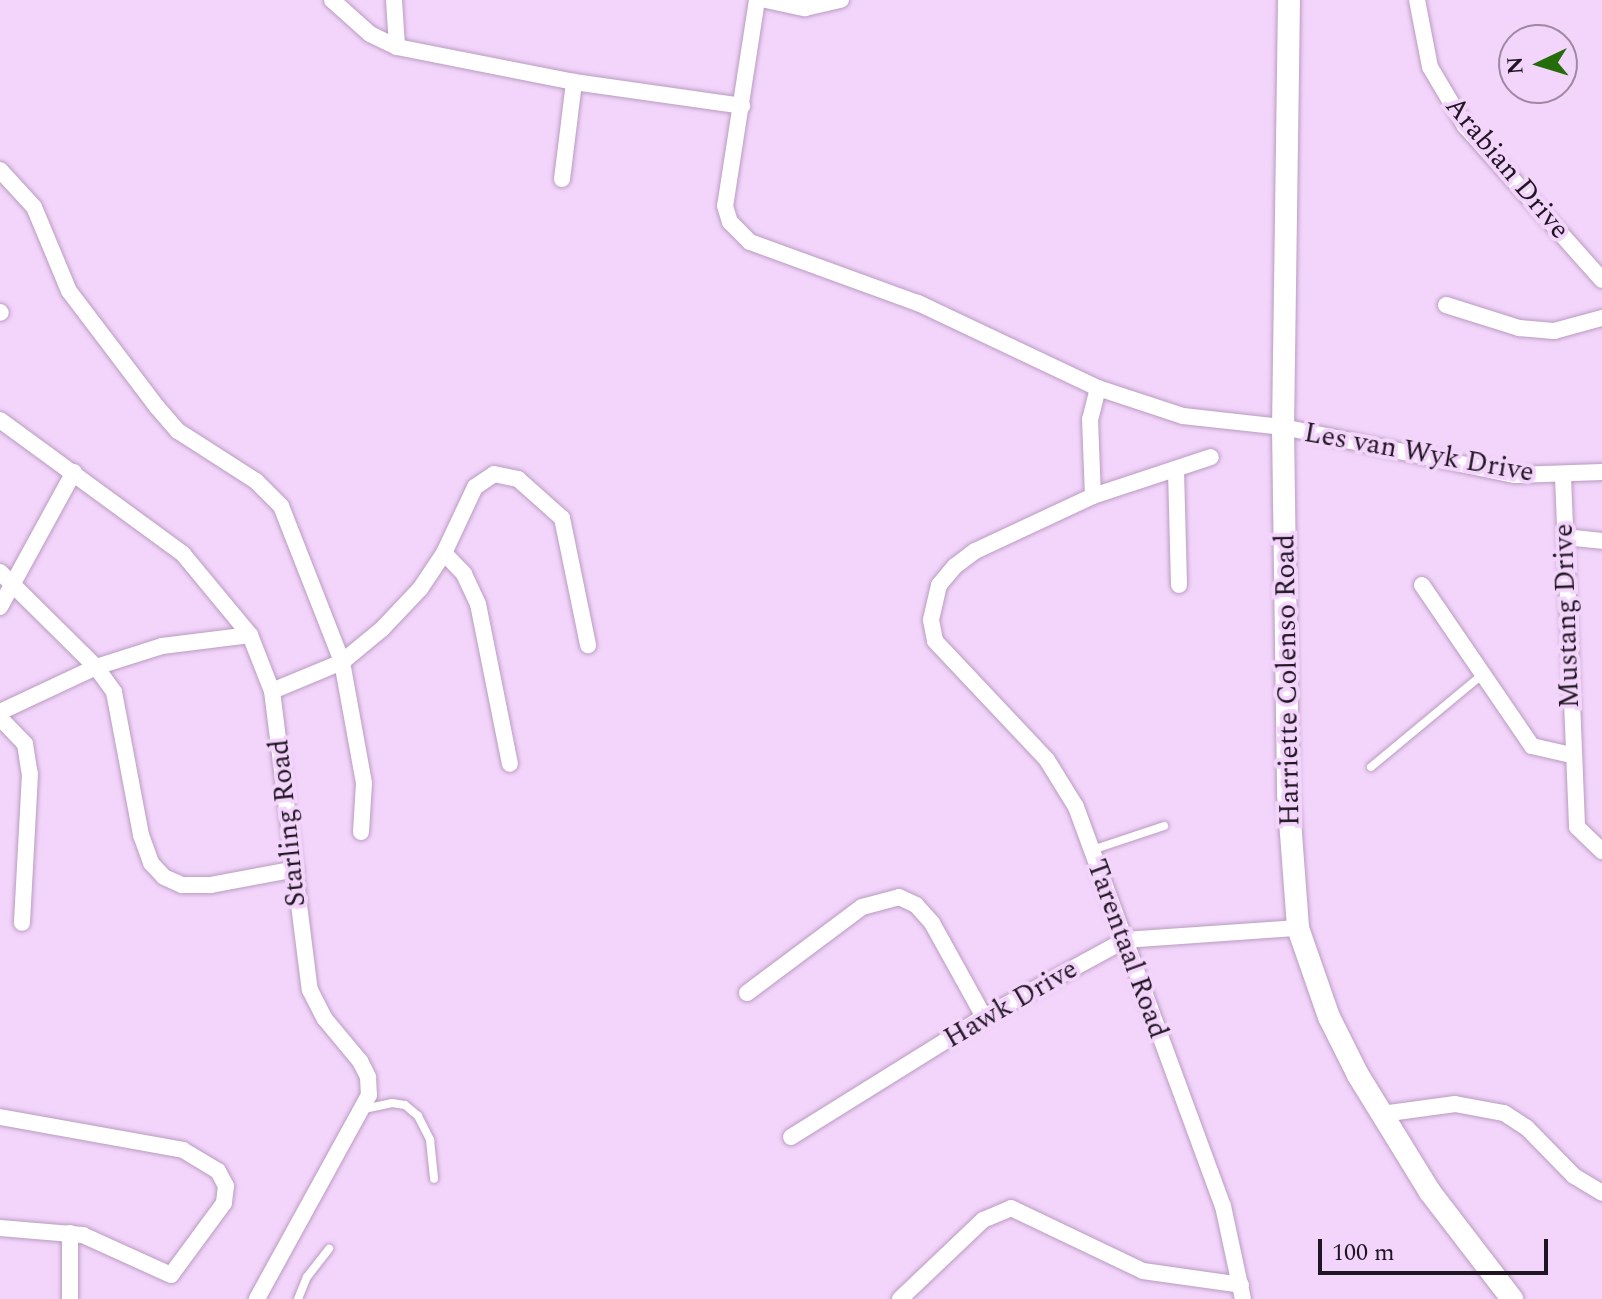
<!DOCTYPE html>
<html>
<head>
<meta charset="utf-8">
<style>
  body { margin:0 }
  #map { position:relative; width:1602px; height:1299px; overflow:hidden; background:#f3d5fb; font-family:Spectral,serif }
  div>[style] { position:absolute }
  .roads { filter:drop-shadow(0 0 2px #ba9cc1) drop-shadow(0 0 2px #ba9cc1) }
  .lane>* { height:8px; margin:-4px; padding:0 4px; transform-origin:4px; border-radius:4px; background:#fff }
  .street>* { height:16px; margin:-8px; padding:0 8px; transform-origin:8px; border-radius:8px; background:#fff }
  .secondary>* { height:22px; margin:-11px; padding:0 11px; transform-origin:11px; border-radius:11px; background:#fff }
  span { translate:-50% -50%; white-space:nowrap; text-align:center; line-height:1.15; -webkit-text-stroke:8px #f3d5fb; paint-order:stroke }
  .street-label { font-size:28px; color:#201522 }
  .north { position:absolute; left:1498px; top:24px; width:80px; height:80px; box-sizing:border-box; background:#f3d5fb; border:2px solid #9f88a4; border-radius:50%; rotate:266deg; font-size:22px; font-weight:700; line-height:32px; text-align:center; color:#201522 }
  .north::after { content:''; display:block; margin:auto; width:28px; height:36px; background:#256d0b; clip-path:polygon(50% 0,100% 100%,50% 72%,0 100%) }
  .scale { position:absolute; left:1318px; top:1239px; width:230px; height:36px; box-sizing:border-box; border:4px solid #201522; border-top:0; padding-left:10px; font-size:24px; line-height:28px; white-space:nowrap; color:#201522; -webkit-text-stroke:6px #f3d5fb; paint-order:stroke }
</style>
</head>
<body>
<div id="map">
  <div class="roads">
    <div class="lane">
      <div style="left:1371px;top:767px;width:144px;rotate:-39.7deg"></div>
      <div style="left:1092px;top:850px;width:76px;rotate:-18.4deg"></div>
      <div style="left:364px;top:1109px;width:29px;rotate:-12deg"></div>
      <div style="left:392px;top:1103px;width:13px;rotate:9deg"></div>
      <div style="left:405px;top:1105px;width:17px;rotate:40deg"></div>
      <div style="left:418px;top:1116px;width:27px;rotate:63deg"></div>
      <div style="left:430px;top:1140px;width:39px;rotate:84deg"></div>
      <div style="left:298px;top:1299px;width:24px;rotate:-68deg"></div>
      <div style="left:307px;top:1277px;width:36px;rotate:-52deg"></div>
    </div>
    <div class="street">
      <div style="left:332px;top:0;width:51px;rotate:41.8deg"></div>
      <div style="left:370px;top:34px;width:30px;rotate:26deg"></div>
      <div style="left:397px;top:47px;width:180px;rotate:11.2deg"></div>
      <div style="left:574px;top:82px;width:170px;rotate:8.1deg"></div>
      <div style="left:394px;top:0;width:47px;rotate:86.3deg"></div>
      <div style="left:757px;top:0;width:208px;rotate:98.8deg"></div>
      <div style="left:725px;top:206px;width:17px;rotate:73deg"></div>
      <div style="left:730px;top:222px;width:28px;rotate:45deg"></div>
      <div style="left:750px;top:242px;width:179px;rotate:20deg"></div>
      <div style="left:918px;top:303px;width:199px;rotate:25.3deg"></div>
      <div style="left:1098px;top:388px;width:89px;rotate:18.2deg"></div>
      <div style="left:1183px;top:416px;width:101px;rotate:6.3deg"></div>
      <div style="left:1283px;top:427px;width:237px;rotate:11.7deg"></div>
      <div style="left:1515px;top:475px;width:87px;rotate:-2deg"></div>
      <div style="left:766px;top:0;width:40px;rotate:12deg"></div>
      <div style="left:805px;top:8px;width:37px;rotate:-13deg"></div>
      <div style="left:1417px;top:0;width:68px;rotate:79deg"></div>
      <div style="left:1430px;top:67px;width:69px;rotate:59.3deg"></div>
      <div style="left:1465px;top:126px;width:206px;rotate:48.3deg"></div>
      <div style="left:0;top:170px;width:50px;rotate:47.4deg"></div>
      <div style="left:34px;top:207px;width:91px;rotate:67.4deg"></div>
      <div style="left:69px;top:291px;width:146px;rotate:52.8deg"></div>
      <div style="left:157px;top:407px;width:32px;rotate:49deg"></div>
      <div style="left:178px;top:431px;width:93px;rotate:32.7deg"></div>
      <div style="left:256px;top:481px;width:35px;rotate:45deg"></div>
      <div style="left:281px;top:506px;width:168px;rotate:68.6deg"></div>
      <div style="left:342px;top:662px;width:123px;rotate:79.7deg"></div>
      <div style="left:364px;top:783px;width:49px;rotate:93.5deg"></div>
      <div style="left:562px;top:179px;width:98px;rotate:-82.9deg"></div>
      <div style="left:1446px;top:305px;width:77px;rotate:17.5deg"></div>
      <div style="left:1519px;top:328px;width:35px;rotate:5deg"></div>
      <div style="left:1554px;top:331px;width:50px;rotate:-15.2deg"></div>
      <div style="left:0;top:312px;width:1px;rotate:45deg"></div>
      <div style="left:1098px;top:388px;width:32px;rotate:104deg"></div>
      <div style="left:1090px;top:419px;width:77px;rotate:87.8deg"></div>
      <div style="left:1093px;top:496px;width:130px;rotate:155deg"></div>
      <div style="left:975px;top:551px;width:25px;rotate:143deg"></div>
      <div style="left:955px;top:566px;width:25px;rotate:130deg"></div>
      <div style="left:939px;top:585px;width:36px;rotate:103deg"></div>
      <div style="left:931px;top:620px;width:21px;rotate:79deg"></div>
      <div style="left:935px;top:641px;width:163px;rotate:46.7deg"></div>
      <div style="left:1047px;top:760px;width:55px;rotate:58.3deg"></div>
      <div style="left:1076px;top:807px;width:425px;rotate:69.8deg"></div>
      <div style="left:1223px;top:1206px;width:95px;rotate:77.9deg"></div>
      <div style="left:0;top:420px;width:227px;rotate:36.2deg"></div>
      <div style="left:183px;top:554px;width:105px;rotate:50.4deg"></div>
      <div style="left:250px;top:635px;width:60px;rotate:68.6deg"></div>
      <div style="left:272px;top:691px;width:301px;rotate:82.8deg"></div>
      <div style="left:310px;top:990px;width:33px;rotate:63deg"></div>
      <div style="left:325px;top:1019px;width:55px;rotate:50.2deg"></div>
      <div style="left:360px;top:1061px;width:18px;rotate:63deg"></div>
      <div style="left:368px;top:1077px;width:18px;rotate:87deg"></div>
      <div style="left:369px;top:1095px;width:233px;rotate:118.8deg"></div>
      <div style="left:1176px;top:470px;width:115px;rotate:88.5deg"></div>
      <div style="left:1563px;top:477px;width:350px;rotate:87.7deg"></div>
      <div style="left:1577px;top:827px;width:35px;rotate:44deg"></div>
      <div style="left:1093px;top:496px;width:124px;rotate:-18.3deg"></div>
      <div style="left:1565px;top:537px;width:37px;rotate:6deg"></div>
      <div style="left:444px;top:553px;width:29px;rotate:46deg"></div>
      <div style="left:464px;top:574px;width:33px;rotate:65deg"></div>
      <div style="left:478px;top:604px;width:163px;rotate:78.7deg"></div>
      <div style="left:0;top:572px;width:135px;rotate:44.7deg"></div>
      <div style="left:96px;top:667px;width:31px;rotate:54deg"></div>
      <div style="left:114px;top:692px;width:146px;rotate:79.3deg"></div>
      <div style="left:141px;top:835px;width:30px;rotate:70deg"></div>
      <div style="left:151px;top:863px;width:19px;rotate:47deg"></div>
      <div style="left:164px;top:877px;width:20px;rotate:24deg"></div>
      <div style="left:182px;top:885px;width:29px"></div>
      <div style="left:211px;top:885px;width:86px;rotate:-10.7deg"></div>
      <div style="left:1422px;top:585px;width:195px;rotate:55.7deg"></div>
      <div style="left:1532px;top:746px;width:40px;rotate:13deg"></div>
      <div style="left:0;top:607px;width:154px;rotate:-61.3deg"></div>
      <div style="left:272px;top:691px;width:76px;rotate:-22.5deg"></div>
      <div style="left:342px;top:662px;width:52px;rotate:-39.5deg"></div>
      <div style="left:382px;top:629px;width:55px;rotate:-46.5deg"></div>
      <div style="left:420px;top:589px;width:43px;rotate:-56.3deg"></div>
      <div style="left:444px;top:553px;width:73px;rotate:-64.8deg"></div>
      <div style="left:475px;top:487px;width:23px;rotate:-34deg"></div>
      <div style="left:494px;top:474px;width:25px;rotate:12deg"></div>
      <div style="left:518px;top:479px;width:59px;rotate:41.6deg"></div>
      <div style="left:562px;top:518px;width:130px;rotate:78.4deg"></div>
      <div style="left:0;top:712px;width:106px;rotate:-25.1deg"></div>
      <div style="left:96px;top:667px;width:69px;rotate:-17.7deg"></div>
      <div style="left:162px;top:646px;width:89px;rotate:-7.1deg"></div>
      <div style="left:0;top:718px;width:36px;rotate:46deg"></div>
      <div style="left:25px;top:744px;width:30px;rotate:81deg"></div>
      <div style="left:30px;top:774px;width:149px;rotate:93.1deg"></div>
      <div style="left:747px;top:993px;width:144px;rotate:-36.8deg"></div>
      <div style="left:862px;top:907px;width:38px;rotate:-15deg"></div>
      <div style="left:899px;top:897px;width:19px;rotate:25deg"></div>
      <div style="left:916px;top:905px;width:24px;rotate:48deg"></div>
      <div style="left:932px;top:923px;width:107px;rotate:61deg"></div>
      <div style="left:1382px;top:1114px;width:74px;rotate:-7.8deg"></div>
      <div style="left:1455px;top:1104px;width:50px;rotate:10.4deg"></div>
      <div style="left:1504px;top:1113px;width:27px;rotate:33deg"></div>
      <div style="left:1527px;top:1128px;width:67px;rotate:45.6deg"></div>
      <div style="left:1574px;top:1176px;width:33px;rotate:31deg"></div>
      <div style="left:0;top:1117px;width:186px;rotate:10.2deg"></div>
      <div style="left:183px;top:1150px;width:41px;rotate:31deg"></div>
      <div style="left:218px;top:1171px;width:17px;rotate:62deg"></div>
      <div style="left:226px;top:1186px;width:17px;rotate:97deg"></div>
      <div style="left:224px;top:1203px;width:89px;rotate:126.4deg"></div>
      <div style="left:171px;top:1275px;width:97px;rotate:-155.6deg"></div>
      <div style="left:83px;top:1235px;width:83px;rotate:-175.2deg"></div>
      <div style="left:791px;top:1137px;width:227px;rotate:-31.9deg"></div>
      <div style="left:984px;top:1017px;width:161px;rotate:-28.6deg"></div>
      <div style="left:1125px;top:940px;width:173px;rotate:-4deg"></div>
      <div style="left:70px;top:1233px;width:66px;rotate:90deg"></div>
      <div style="left:900px;top:1299px;width:115px;rotate:-43.6deg"></div>
      <div style="left:983px;top:1220px;width:30px;rotate:-23deg"></div>
      <div style="left:1011px;top:1208px;width:146px;rotate:25.5deg"></div>
      <div style="left:1143px;top:1271px;width:99px;rotate:8.1deg"></div>
    </div>
    <div class="secondary">
      <div style="left:1289px;top:0;width:427px;rotate:90.8deg"></div>
      <div style="left:1283px;top:427px;width:367px;rotate:89.2deg"></div>
      <div style="left:1288px;top:794px;width:134px;rotate:85.7deg"></div>
      <div style="left:1298px;top:928px;width:94px;rotate:70.8deg"></div>
      <div style="left:1329px;top:1017px;width:65px;rotate:63.4deg"></div>
      <div style="left:1358px;top:1075px;width:137px;rotate:58.4deg"></div>
      <div style="left:1430px;top:1192px;width:135px;rotate:52.5deg"></div>
    </div>
  </div>
  <div class="street-label">
    <span style="left:1507px;top:168px;rotate:50deg">Arabian Drive</span>
    <span style="left:1419px;top:453px;rotate:10deg">Les van Wyk Drive</span>
    <span style="left:1567px;top:616px;rotate:-92deg">Mustang Drive</span>
    <span style="left:1288px;top:680px;rotate:-91deg">Harriette Colenso Road</span>
    <span style="left:288px;top:823px;rotate:-96deg">Starling Road</span>
    <span style="left:1127px;top:949px;rotate:70deg">Tarentaal Road</span>
    <span style="left:1011px;top:1004px;rotate:-30deg">Hawk Drive</span>
  </div>
  <div class="north">N</div>
  <div class="scale">100 m</div>
</div>
</body>
</html>
